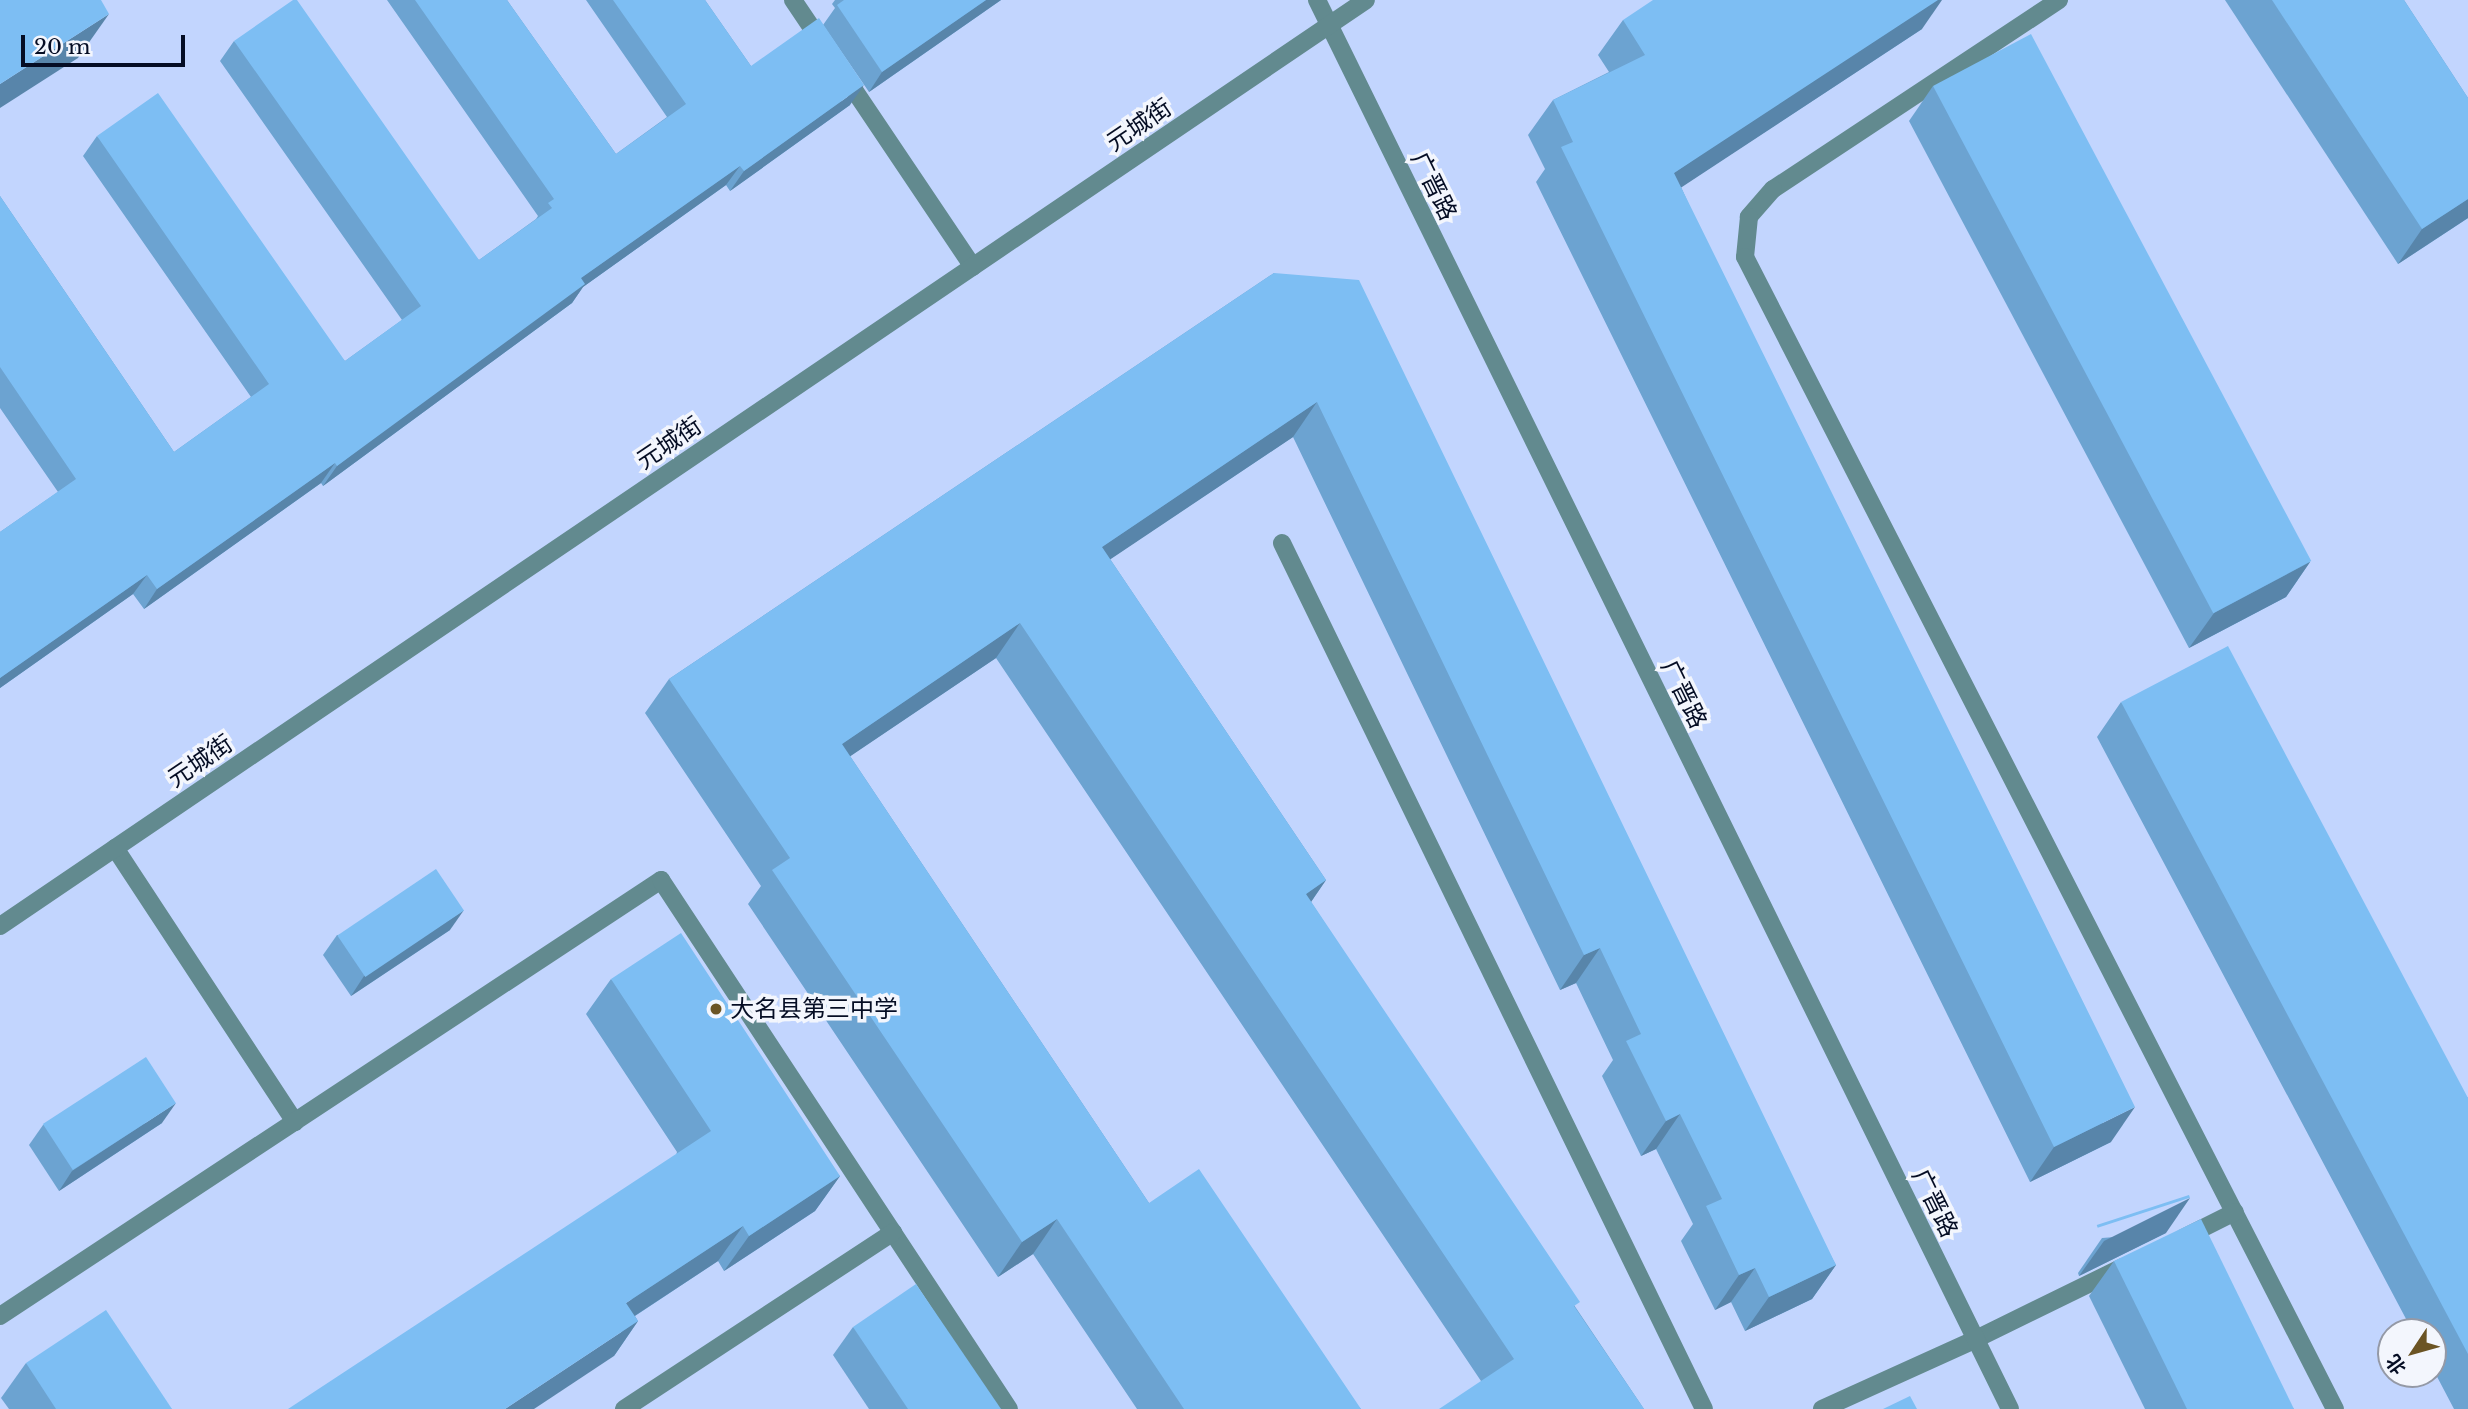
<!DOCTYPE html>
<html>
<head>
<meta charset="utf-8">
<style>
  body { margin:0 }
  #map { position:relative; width:2468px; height:1409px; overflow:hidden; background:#c2d5fe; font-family:"Libre Baskerville","Noto Sans SC",serif }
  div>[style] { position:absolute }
  .service>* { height:18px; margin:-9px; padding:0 9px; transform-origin:9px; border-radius:9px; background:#628a8f }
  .minor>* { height:18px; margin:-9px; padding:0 9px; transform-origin:9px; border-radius:9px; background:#628a8f }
  .tertiary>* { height:18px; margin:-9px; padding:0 9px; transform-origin:9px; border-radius:9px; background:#628a8f }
  .wall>* { inset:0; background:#6ca3d1 }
  .shaded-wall>* { inset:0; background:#5885aa }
  .building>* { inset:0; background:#7dbef3; transform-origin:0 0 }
  .dots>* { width:19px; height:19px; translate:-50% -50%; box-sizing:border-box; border:4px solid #f3f6fd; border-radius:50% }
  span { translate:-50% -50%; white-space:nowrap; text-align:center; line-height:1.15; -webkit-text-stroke:7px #f3f6fd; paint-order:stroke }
  .street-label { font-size:24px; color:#050d24 }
  .poi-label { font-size:24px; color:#050d24 }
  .left { translate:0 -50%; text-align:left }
  .north { position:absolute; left:2377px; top:1318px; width:70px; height:70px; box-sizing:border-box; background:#f3f6fd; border:2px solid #9499a6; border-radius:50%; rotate:234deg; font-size:19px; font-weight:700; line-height:28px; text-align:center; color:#050d24 }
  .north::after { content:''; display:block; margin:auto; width:24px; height:32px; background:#6b5424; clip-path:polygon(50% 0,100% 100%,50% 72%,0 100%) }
  .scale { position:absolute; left:21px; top:35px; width:164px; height:32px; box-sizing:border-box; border:4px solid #050d24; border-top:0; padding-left:9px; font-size:21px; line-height:24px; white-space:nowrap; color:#050d24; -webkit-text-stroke:5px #f3f6fd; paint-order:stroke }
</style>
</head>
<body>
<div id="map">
  <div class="service">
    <div style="left:2059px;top:0;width:343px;rotate:146.5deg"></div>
    <div style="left:1773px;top:189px;width:37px;rotate:131deg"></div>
    <div style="left:1749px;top:217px;width:40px;rotate:95.7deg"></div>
    <div style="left:1745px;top:257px;width:1294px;rotate:62.88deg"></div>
    <div style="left:1282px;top:543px;width:963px;rotate:64.02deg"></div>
    <div style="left:115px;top:848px;width:328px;rotate:56.7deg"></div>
    <div style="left:2183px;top:1238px;width:58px;rotate:-26.6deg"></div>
    <div style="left:0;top:1316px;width:792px;rotate:-33.41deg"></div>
    <div style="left:661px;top:880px;width:633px;rotate:56.66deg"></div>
    <div style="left:624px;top:1409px;width:322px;rotate:-33.3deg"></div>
    <div style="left:1822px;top:1409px;width:169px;rotate:-24.4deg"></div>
    <div style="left:1976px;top:1339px;width:164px;rotate:-26.1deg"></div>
  </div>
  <div class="minor">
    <div style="left:793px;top:0;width:52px;rotate:56deg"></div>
    <div style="left:844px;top:75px;width:231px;rotate:56.1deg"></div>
  </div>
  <div class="tertiary">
    <div style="left:1317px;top:0;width:1570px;rotate:63.81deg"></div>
    <div style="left:0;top:926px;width:1650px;rotate:-34.13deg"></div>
  </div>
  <div class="wall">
    <div style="clip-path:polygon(387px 0,507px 0,616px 154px,667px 117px,586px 0,705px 0,751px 66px,850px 105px,730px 191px,726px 185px,583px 287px,572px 303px,323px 486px,321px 483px,144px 609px,133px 594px,0 688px,0 532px,58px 492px,0 408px,0 196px,174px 452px,251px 397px,83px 156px,97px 136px,345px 361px,402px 320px,220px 61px,234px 41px,479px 260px,536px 219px,538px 216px)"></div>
    <div style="clip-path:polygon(835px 0,1001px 0,869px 92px,823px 25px,835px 8px,832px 4px)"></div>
    <div style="clip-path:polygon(2225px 0,2404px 0,2468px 98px,2468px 218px,2398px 264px)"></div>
    <div style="clip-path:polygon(1623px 20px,1922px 29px,1681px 187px,2111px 1142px,2030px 1182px,1536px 182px,1545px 169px,1528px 135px,1553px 100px,1609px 72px,1598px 55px)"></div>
    <div style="clip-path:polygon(1933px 86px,2310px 562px,2286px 597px,2189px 648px,1909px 121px)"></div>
    <div style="clip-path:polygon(1274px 273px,1836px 1265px,1812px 1299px,1745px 1331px,1731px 1302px,1715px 1310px,1681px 1241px,1693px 1224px,1656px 1149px,1641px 1156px,1602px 1076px,1613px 1060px,1576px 983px,1560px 990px,1293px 437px,1110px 559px,1326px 880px,1311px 902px,1576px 1308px,1644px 1409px,1481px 1381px,996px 658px,850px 756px,1149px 1203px,1361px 1409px,1137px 1409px,1033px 1254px,998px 1277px,748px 904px,761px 886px,645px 713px,669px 679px)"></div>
    <div style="clip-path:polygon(2121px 702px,2468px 1098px,2468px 1409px,2454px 1409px,2433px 1369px,2433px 1332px,2413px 1332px,2097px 737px)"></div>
    <div style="clip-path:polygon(450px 930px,351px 996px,323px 955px,337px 935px)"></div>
    <div style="clip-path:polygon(611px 979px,840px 1176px,815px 1211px,724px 1271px,718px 1261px,635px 1316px,638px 1321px,614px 1356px,677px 1152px,586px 1014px)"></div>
    <div style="clip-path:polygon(162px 1123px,59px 1191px,29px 1145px,43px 1125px)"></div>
    <div style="clip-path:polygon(2166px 1233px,2079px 1276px,2078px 1273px,2102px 1238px)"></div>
    <div style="clip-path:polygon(2114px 1261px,2294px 1409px,2145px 1409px,2089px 1296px)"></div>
    <div style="clip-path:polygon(853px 1327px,1001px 1409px,869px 1409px,833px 1355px)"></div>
    <div style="clip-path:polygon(26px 1363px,172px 1409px,9px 1409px,1px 1398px)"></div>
  </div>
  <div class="shaded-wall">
    <div style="clip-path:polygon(986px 0,1001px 0,869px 92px,882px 72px)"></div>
    <div style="clip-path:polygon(1926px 0,1942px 0,1922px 29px,1650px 208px,1674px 173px)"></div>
    <div style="clip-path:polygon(109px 14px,78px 58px,0 108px,0 84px)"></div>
    <div style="clip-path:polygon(864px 85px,850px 105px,730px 191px,744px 171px)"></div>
    <div style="clip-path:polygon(740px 166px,726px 185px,583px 287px,572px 303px,323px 486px,337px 466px,581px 278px)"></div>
    <div style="clip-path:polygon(2468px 199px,2468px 218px,2398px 264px,2422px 229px)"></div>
    <div style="clip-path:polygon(1317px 402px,1293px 437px,1078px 581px,1102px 547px)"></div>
    <div style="clip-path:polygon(335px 463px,321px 483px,144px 609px,157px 589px)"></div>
    <div style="clip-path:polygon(2310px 562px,2286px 597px,2189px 648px,2214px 613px)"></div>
    <div style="clip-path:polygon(147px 575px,133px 594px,0 688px,0 678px)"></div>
    <div style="clip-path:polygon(1020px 623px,996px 658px,818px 778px,842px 744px)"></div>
    <div style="clip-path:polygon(1326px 880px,1302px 915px,1306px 894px)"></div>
    <div style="clip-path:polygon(464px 910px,450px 930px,351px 996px,364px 976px)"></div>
    <div style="clip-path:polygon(1600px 948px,1576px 983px,1560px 990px,1584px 955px)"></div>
    <div style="clip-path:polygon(176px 1103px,162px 1123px,59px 1191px,72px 1171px)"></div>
    <div style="clip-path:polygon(2135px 1107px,2111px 1142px,2030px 1182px,2054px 1147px)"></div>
    <div style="clip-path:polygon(1680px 1114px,1656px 1149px,1641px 1156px,1666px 1121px)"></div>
    <div style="clip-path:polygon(840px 1176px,815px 1211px,724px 1271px,749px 1236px)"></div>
    <div style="clip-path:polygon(2190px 1198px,2166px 1233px,2079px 1276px,2104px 1241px)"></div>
    <div style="clip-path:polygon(1057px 1219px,1033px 1254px,998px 1277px,1022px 1242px)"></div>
    <div style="clip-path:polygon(743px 1226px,718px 1261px,601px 1338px,626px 1303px)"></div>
    <div style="clip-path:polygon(1836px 1265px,1812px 1299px,1745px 1331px,1769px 1297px)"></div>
    <div style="clip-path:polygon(1755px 1268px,1731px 1302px,1715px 1310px,1739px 1275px)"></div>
    <div style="clip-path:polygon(638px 1321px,614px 1356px,534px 1409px,505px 1409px)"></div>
  </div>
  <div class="building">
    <div style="clip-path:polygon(0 0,101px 0,109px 14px,0 84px)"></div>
    <div style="clip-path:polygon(293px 0,297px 0,479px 260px,552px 208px,548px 203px,554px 199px,415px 0,507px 0,616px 154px,686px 104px,613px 0,705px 0,751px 66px,819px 18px,864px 85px,744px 171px,740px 166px,581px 278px,585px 284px,337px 466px,335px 463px,157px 589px,147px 575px,0 678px,0 532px,76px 479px,0 367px,0 196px,174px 452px,269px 384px,97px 136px,158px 93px,345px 361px,421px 306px,234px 41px)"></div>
    <div style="clip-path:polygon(844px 0,986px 0,882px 72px,837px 5px)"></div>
    <div style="clip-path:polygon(1653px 0,1938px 0,1674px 173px,2135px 1107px,2054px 1147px,1561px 147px,1573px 142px,1553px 100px,1645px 55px,1623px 20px)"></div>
    <div style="clip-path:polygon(2272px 0,2404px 0,2468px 98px,2468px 199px,2422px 229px)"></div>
    <div style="left:2031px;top:34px;width:597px;height:111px;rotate:62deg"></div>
    <div style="clip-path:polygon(1274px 273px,1359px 280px,1836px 1265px,1769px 1297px,1755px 1268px,1739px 1275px,1706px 1206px,1722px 1199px,1680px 1114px,1666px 1121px,1626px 1041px,1641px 1034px,1600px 948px,1584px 955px,1317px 402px,1102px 547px,1326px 880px,1306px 894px,1580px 1302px,1574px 1306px,1644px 1409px,1439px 1409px,1514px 1359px,1020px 623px,842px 744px,1149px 1203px,1199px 1169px,1361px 1409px,1184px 1409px,1057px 1219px,1022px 1242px,772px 870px,790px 858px,669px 679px)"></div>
    <div style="clip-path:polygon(2228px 646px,2468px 1098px,2468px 1354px,2121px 702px)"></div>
    <div style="left:436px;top:869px;width:50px;height:119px;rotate:56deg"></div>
    <div style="clip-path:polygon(681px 933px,840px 1176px,749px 1236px,743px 1226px,626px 1303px,638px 1321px,505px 1409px,288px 1409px,711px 1131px,611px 979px)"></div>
    <div style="left:146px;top:1057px;width:55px;height:123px;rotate:57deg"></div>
    <div style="left:2189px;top:1195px;width:3px;height:97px;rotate:72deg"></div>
    <div style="clip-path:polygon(2201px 1219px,2294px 1409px,2187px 1409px,2114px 1261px)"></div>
    <div style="clip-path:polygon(916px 1284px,1001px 1409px,908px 1409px,853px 1327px)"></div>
    <div style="clip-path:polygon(106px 1310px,172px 1409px,56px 1409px,26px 1363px)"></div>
    <div style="clip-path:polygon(1910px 1396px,1917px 1409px,1883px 1409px)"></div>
  </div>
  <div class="dots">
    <div style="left:716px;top:1009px;background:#6b5424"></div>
  </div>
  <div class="street-label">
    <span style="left:1139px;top:125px;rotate:-34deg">元城街</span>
    <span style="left:1434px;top:186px;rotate:64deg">广晋路</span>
    <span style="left:669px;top:443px;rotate:-34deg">元城街</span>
    <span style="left:1684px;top:694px;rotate:64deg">广晋路</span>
    <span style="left:200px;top:761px;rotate:-34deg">元城街</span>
    <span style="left:1935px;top:1203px;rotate:64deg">广晋路</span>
  </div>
  <div class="poi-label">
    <span class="left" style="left:730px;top:1009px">大名县第三中学</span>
  </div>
  <div class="north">北</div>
  <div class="scale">20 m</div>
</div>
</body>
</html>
